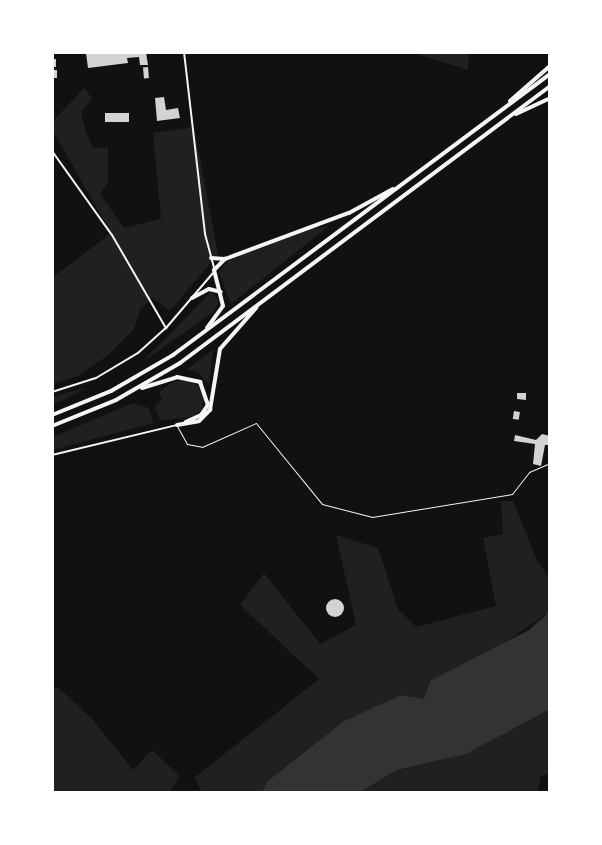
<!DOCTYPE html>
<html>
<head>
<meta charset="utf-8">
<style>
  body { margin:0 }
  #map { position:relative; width:602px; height:845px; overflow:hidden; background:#111; font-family:"Source Sans 3",sans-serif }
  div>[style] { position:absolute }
  .green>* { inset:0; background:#202020 }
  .water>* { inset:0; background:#333 }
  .building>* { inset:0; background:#d3d3d3; transform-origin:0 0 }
  .round { border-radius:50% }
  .service>* { height:1px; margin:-0.5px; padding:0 0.5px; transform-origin:0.5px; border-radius:0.5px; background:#f5f5f5 }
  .minor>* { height:2px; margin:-1px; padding:0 1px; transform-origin:1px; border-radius:1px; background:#f5f5f5 }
  .trunk>* { height:4px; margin:-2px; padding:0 2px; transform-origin:2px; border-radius:2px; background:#f5f5f5 }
  .rail>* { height:1px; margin:-0.5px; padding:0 0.5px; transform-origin:0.5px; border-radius:0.5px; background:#9a9a9a }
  span { translate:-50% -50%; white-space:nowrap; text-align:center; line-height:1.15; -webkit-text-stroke:5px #fff; paint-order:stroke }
  .frame { position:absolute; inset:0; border:54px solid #fff; pointer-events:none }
</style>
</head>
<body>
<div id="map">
  <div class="green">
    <div style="clip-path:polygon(415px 53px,469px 53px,468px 70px)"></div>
    <div style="clip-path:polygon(84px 88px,92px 98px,81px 113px,86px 132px,93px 148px,108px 147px,108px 183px,100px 194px,124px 228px,161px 219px,153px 133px,194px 127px,218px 254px,170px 311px,153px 298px,140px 309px,134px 329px,107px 356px,78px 376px,52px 384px,53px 277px,111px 233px,53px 131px,52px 122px)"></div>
    <div style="clip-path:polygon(329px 226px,231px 304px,219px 272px,227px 261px,306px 230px)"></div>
    <div style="clip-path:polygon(211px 292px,219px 301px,214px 312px,142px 362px)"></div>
    <div style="clip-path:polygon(213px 350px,209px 384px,197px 372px,186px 370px)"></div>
    <div style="clip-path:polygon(187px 380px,198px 386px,204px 397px,202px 409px,194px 416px,160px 421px,155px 406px,162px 400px,159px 392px,175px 381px)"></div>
    <div style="clip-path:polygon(87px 387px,64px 400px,53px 404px,53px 397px)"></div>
    <div style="clip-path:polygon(133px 403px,149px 408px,153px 423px,53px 450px,53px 437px)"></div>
    <div style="clip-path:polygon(501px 501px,513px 501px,537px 561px,549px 577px,549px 612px,424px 699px,401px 695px,344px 721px,269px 781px,262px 792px,202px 792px,194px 778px,319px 679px,240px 605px,264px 573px,320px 644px,356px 625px,336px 535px,378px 548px,398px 609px,416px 627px,496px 606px,483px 538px,503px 534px)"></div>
    <div style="clip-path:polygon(53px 688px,59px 688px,93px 720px,133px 770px,152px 750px,180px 776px,170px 792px,53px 792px)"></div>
    <div style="clip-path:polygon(548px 711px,549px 773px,541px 776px,538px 792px,360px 792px,397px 770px,466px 754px)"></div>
  </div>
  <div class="water">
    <div style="clip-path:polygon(549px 612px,549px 710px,466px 754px,397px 770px,360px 792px,262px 792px,268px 781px,344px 721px,401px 695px,424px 699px,430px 681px,529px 630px)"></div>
  </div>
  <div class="building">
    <div style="clip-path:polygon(146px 52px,148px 65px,140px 65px,139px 57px,127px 58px,128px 63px,88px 68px,86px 53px)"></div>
    <div style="left:52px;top:59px;width:4px;height:8px"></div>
    <div style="left:148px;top:67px;width:11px;height:5px;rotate:85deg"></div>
    <div style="left:52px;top:70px;width:5px;height:8px"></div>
    <div style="clip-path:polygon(164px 97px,166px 110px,178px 108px,180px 118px,157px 121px,155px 98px)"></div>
    <div style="left:129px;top:113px;width:9px;height:24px;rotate:90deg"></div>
    <div style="clip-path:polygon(517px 393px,526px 393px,526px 400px,517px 399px)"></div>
    <div style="left:514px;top:411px;width:6px;height:8px;rotate:9deg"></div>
    <div style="clip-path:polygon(542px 434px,550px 436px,550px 445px,545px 445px,541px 466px,533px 464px,535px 444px,514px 441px,515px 435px,536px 440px)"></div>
    <div class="round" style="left:326px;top:599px;width:18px;height:18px"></div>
  </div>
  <div class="service">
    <div style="left:177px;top:426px;width:21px;rotate:61deg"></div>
    <div style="left:187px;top:444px;width:15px;rotate:11deg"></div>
    <div style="left:202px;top:447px;width:59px;rotate:-24deg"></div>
    <div style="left:256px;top:423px;width:104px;rotate:50.8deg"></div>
    <div style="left:322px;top:504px;width:52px;rotate:14.6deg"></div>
    <div style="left:372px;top:517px;width:142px;rotate:-9.3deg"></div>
    <div style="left:512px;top:494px;width:28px;rotate:-52deg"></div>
    <div style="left:529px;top:472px;width:23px;rotate:-23deg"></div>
  </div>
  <div class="minor">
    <div style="left:184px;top:52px;width:183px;rotate:83.4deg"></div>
    <div style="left:205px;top:234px;width:35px;rotate:75deg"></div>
    <div style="left:52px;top:151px;width:103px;rotate:54.5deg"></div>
    <div style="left:112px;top:235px;width:108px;rotate:59.9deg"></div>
    <div style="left:52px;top:392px;width:46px;rotate:-17.7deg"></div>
    <div style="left:96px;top:378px;width:49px;rotate:-30.8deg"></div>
    <div style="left:138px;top:353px;width:38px;rotate:-42deg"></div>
    <div style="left:166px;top:328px;width:72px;rotate:-49.5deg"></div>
    <div style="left:52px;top:455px;width:129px;rotate:-13.5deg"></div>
  </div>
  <div class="trunk">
    <div style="left:510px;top:101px;width:53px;rotate:-41.2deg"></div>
    <div style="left:516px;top:114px;width:38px;rotate:-25deg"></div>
    <div style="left:211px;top:258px;width:14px;rotate:4deg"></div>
    <div style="left:192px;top:298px;width:19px;rotate:-28deg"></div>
    <div style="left:209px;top:289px;width:12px;rotate:14deg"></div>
    <div style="left:207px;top:328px;width:27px;rotate:-54deg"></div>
    <div style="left:223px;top:306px;width:37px;rotate:-104deg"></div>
    <div style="left:214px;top:270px;width:16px;rotate:-45deg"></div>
    <div style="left:225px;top:259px;width:132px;rotate:-20.4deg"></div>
    <div style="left:349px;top:213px;width:50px;rotate:-28.6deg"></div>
    <div style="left:142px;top:388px;width:37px;rotate:-17deg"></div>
    <div style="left:177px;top:377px;width:24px;rotate:12deg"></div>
    <div style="left:200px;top:382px;width:24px;rotate:71deg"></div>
    <div style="left:208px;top:405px;width:12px;rotate:125deg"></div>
    <div style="left:201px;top:415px;width:17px;rotate:155deg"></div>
    <div style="left:52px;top:415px;width:64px;rotate:-22.1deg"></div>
    <div style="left:111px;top:391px;width:72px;rotate:-30.1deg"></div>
    <div style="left:173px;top:355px;width:470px;rotate:-36.7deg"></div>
    <div style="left:177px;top:425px;width:22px;rotate:-10deg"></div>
    <div style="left:199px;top:421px;width:16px;rotate:-45deg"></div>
    <div style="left:210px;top:410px;width:62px;rotate:-80.7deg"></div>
    <div style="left:220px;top:349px;width:55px;rotate:-48.7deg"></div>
    <div style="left:52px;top:426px;width:69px;rotate:-22.1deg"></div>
    <div style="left:116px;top:400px;width:74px;rotate:-30deg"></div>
    <div style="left:180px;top:363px;width:462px;rotate:-36.8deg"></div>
  </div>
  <div class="rail">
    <div style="left:52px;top:726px;width:61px;rotate:90deg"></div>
  </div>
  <div class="frame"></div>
</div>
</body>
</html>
